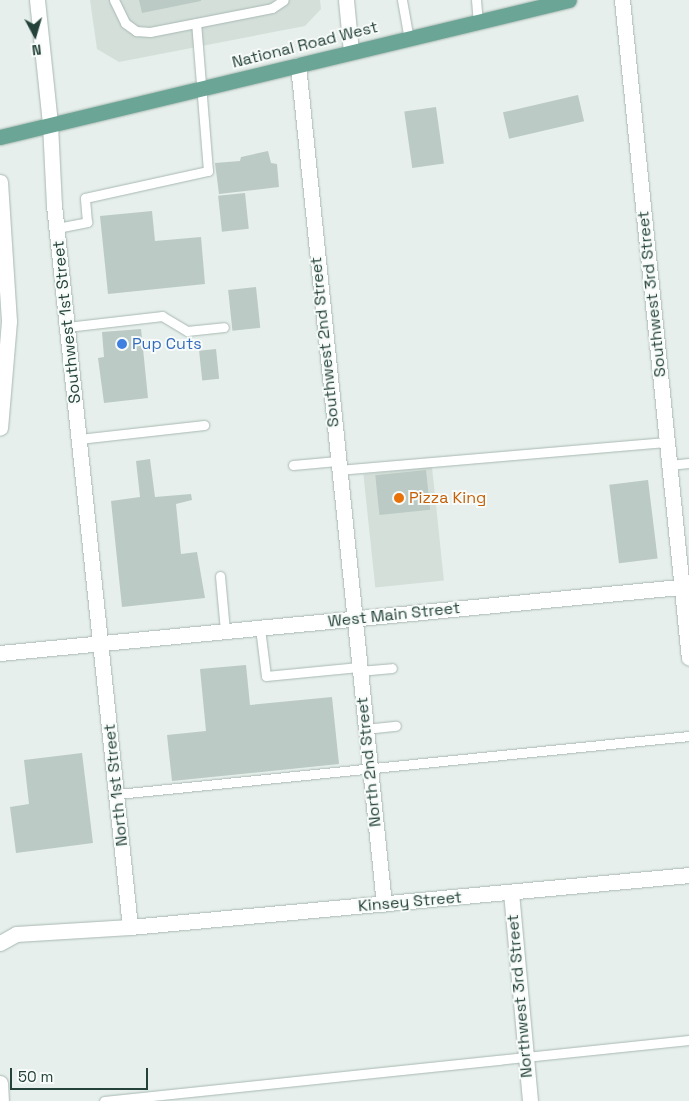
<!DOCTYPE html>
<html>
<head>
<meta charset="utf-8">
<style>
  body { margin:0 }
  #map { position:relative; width:689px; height:1101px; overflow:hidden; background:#e6efeb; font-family:"Space Grotesk",sans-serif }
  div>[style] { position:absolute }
  .built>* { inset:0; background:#d4dfda; transform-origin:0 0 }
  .building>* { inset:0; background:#bbcac4; transform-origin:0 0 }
  .roads { filter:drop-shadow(0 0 1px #a8b8b2) drop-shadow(0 0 1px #a8b8b2) }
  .lane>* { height:9px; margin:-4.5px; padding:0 4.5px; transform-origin:4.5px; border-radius:4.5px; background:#fff }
  .street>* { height:15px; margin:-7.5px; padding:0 7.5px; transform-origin:7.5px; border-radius:7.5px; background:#fff }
  .secondary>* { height:15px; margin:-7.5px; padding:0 7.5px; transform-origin:7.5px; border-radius:7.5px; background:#fff }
  .primary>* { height:15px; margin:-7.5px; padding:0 7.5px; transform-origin:7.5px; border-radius:7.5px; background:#6aa596 }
  .dots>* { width:14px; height:14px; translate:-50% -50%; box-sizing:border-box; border:2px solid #f7fbf9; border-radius:50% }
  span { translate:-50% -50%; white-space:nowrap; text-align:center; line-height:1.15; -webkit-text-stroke:4px #f7fbf9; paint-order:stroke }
  .street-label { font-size:16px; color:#24423a }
  .shop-label { font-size:16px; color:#366cbe }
  .left { translate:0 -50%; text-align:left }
  .food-label { font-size:16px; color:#c56008 }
  .north { position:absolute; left:10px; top:10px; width:50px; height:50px; -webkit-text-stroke:4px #f7fbf9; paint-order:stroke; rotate:174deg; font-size:14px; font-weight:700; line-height:20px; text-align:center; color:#24423a }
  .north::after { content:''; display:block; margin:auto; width:18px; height:22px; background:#24423a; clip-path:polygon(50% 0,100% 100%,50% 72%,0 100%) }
  .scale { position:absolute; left:10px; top:1068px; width:138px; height:22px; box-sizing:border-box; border:2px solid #24423a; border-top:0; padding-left:6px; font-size:15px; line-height:18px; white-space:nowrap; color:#24423a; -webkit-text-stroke:4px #f7fbf9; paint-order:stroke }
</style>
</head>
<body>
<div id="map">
  <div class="built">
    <div style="clip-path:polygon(90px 0,320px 0,321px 9px,305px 26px,119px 62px,97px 49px)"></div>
    <div style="left:432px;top:467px;width:114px;height:69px;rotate:84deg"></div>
  </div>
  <div class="building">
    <div style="clip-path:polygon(139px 0,201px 0,201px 1px,142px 13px)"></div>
    <div style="left:578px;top:95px;width:27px;height:77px;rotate:77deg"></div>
    <div style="left:436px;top:107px;width:57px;height:32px;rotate:82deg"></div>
    <div style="clip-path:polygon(268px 151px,271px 163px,277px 164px,279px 187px,219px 194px,215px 163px,240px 161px,241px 157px)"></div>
    <div style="left:245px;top:193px;width:36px;height:27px;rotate:84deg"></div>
    <div style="clip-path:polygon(152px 211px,155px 241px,201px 237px,205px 284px,108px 294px,100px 216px)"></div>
    <div style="left:256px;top:287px;width:41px;height:28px;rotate:84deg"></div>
    <div style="clip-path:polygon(141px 329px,148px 398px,104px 403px,98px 358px,104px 357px,102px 332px)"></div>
    <div style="left:216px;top:349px;width:30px;height:17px;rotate:84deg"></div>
    <div style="clip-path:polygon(150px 459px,155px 497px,191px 494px,192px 500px,176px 504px,181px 554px,197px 552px,205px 598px,122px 607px,111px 501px,140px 497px,136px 461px)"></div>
    <div style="left:426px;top:470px;width:40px;height:51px;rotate:84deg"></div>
    <div style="left:648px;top:480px;width:79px;height:39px;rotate:83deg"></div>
    <div style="clip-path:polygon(246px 665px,250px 705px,332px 697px,339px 764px,172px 781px,167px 735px,206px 731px,200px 669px)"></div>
    <div style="clip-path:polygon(82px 753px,93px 843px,16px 853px,10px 807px,29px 804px,24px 760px)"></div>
  </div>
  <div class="roads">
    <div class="lane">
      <div style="left:114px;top:0;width:25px;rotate:64deg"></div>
      <div style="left:125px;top:23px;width:14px;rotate:36deg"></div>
      <div style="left:136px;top:31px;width:14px;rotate:4deg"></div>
      <div style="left:150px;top:32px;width:124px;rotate:-11.1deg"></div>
      <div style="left:272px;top:8px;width:14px;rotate:-34deg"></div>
      <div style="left:402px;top:0;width:39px;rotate:80deg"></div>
      <div style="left:476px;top:0;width:22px;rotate:85deg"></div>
      <div style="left:57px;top:228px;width:31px;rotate:-11deg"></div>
      <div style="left:87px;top:222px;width:24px;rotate:-95deg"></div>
      <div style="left:85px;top:198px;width:126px;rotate:-12.4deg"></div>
      <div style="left:208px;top:171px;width:148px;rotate:-94.6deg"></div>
      <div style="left:67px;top:327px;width:96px;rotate:-6.6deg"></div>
      <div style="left:162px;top:316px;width:29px;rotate:31deg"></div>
      <div style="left:187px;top:331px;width:37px;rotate:-6deg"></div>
      <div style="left:79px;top:439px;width:126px;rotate:-6.4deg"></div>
      <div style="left:293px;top:465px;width:44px;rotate:-5.2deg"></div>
      <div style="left:669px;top:465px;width:20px;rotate:-6deg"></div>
      <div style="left:338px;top:470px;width:329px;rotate:-4.9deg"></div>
      <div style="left:220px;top:576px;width:55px;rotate:84.8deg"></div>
      <div style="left:260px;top:628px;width:48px;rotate:82.9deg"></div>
      <div style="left:266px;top:676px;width:93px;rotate:-5.5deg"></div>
      <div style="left:359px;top:671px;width:33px;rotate:-5deg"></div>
      <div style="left:365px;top:729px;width:31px;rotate:-6deg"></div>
      <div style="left:118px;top:794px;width:574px;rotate:-5.8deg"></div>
      <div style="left:104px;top:1101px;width:588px;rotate:-5.95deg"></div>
    </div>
    <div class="street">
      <div style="left:346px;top:0;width:52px;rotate:84.5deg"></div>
      <div style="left:622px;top:0;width:661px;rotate:84.19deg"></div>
      <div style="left:298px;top:65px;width:843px;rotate:84.15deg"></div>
      <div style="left:50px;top:124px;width:81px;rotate:87.2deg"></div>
      <div style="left:54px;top:205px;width:726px;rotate:83.99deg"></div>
      <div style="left:0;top:182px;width:139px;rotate:86.3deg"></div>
      <div style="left:9px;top:321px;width:107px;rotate:94.8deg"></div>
      <div style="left:0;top:653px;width:692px;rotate:-5.55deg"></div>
      <div style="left:511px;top:892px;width:210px;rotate:84.8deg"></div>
      <div style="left:0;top:943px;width:18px;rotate:-29deg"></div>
      <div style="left:16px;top:934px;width:114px;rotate:-3.5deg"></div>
      <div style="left:130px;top:927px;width:561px;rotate:-5.31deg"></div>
      <div style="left:0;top:1083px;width:18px;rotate:87deg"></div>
    </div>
    <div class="secondary">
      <div style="left:37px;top:0;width:125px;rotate:84deg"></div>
    </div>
    <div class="primary">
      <div style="left:0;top:137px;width:585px;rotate:-13.54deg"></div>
    </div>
  </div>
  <div class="dots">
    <div style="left:122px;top:344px;background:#3f7fe0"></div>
    <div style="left:399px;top:498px;background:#e8710a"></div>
  </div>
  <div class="street-label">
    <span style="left:305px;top:45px;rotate:-14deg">National Road West</span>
    <span style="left:652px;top:294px;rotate:-96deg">Southwest 3rd Street</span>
    <span style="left:67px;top:322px;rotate:-96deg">Southwest 1st Street</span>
    <span style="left:325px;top:342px;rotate:-96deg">Southwest 2nd Street</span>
    <span style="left:394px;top:615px;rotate:-6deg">West Main Street</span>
    <span style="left:369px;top:762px;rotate:-96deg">North 2nd Street</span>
    <span style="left:116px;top:785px;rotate:-96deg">North 1st Street</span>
    <span style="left:410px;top:902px;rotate:-5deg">Kinsey Street</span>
    <span style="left:520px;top:996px;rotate:-95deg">Northwest 3rd Street</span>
  </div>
  <div class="shop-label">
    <span class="left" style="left:132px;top:344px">Pup Cuts</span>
  </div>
  <div class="food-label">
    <span class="left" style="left:409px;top:498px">Pizza King</span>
  </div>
  <div class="north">N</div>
  <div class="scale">50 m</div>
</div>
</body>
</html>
